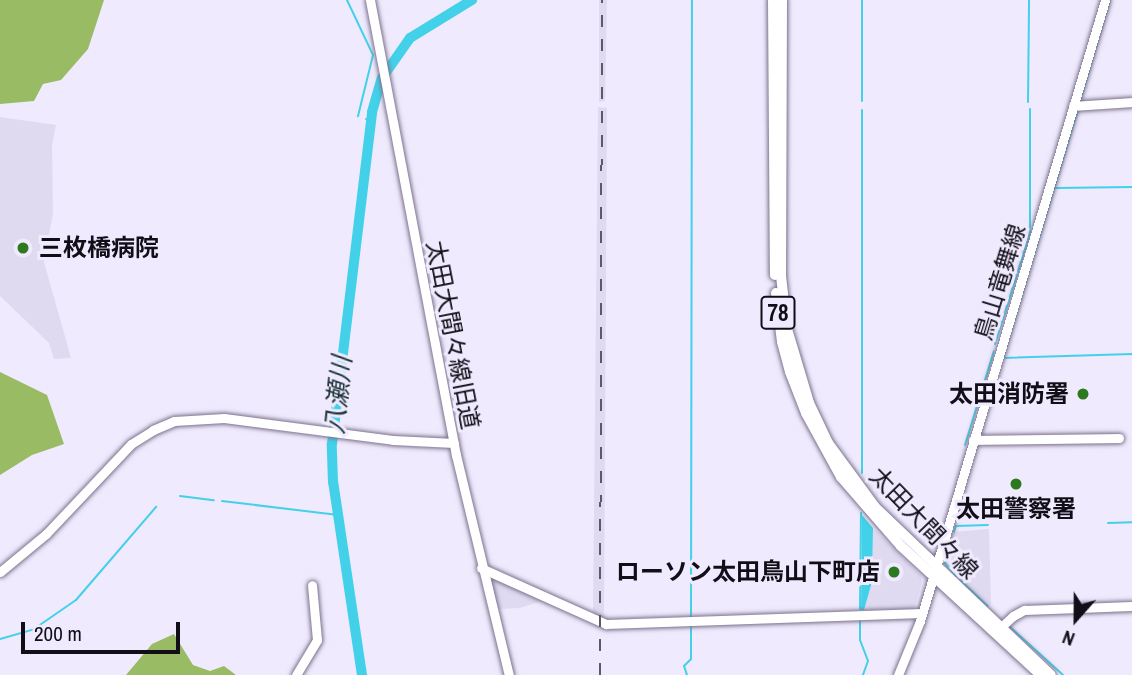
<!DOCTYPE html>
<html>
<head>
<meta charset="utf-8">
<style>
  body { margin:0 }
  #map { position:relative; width:1132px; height:675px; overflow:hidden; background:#efeafd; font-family:"Archivo Narrow","Noto Sans JP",sans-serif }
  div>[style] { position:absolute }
  .built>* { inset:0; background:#e0daf1 }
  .forest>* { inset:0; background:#98bb63 }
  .water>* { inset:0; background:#43d0e9 }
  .stream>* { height:2px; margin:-1px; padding:0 1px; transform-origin:1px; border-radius:1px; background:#43d0e9 }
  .river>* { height:10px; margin:-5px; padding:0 5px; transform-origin:5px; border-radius:5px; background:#43d0e9 }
  .roads { filter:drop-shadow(0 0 2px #7b728e) drop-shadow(0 0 2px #7b728e) }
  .secondary>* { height:9px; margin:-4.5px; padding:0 4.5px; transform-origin:4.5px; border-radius:4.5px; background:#fff }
  .primary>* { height:10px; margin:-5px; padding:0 5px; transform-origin:5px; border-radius:5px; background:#fff }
  .rail>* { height:2px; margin-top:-1px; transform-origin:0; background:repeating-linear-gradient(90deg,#5d5966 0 12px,transparent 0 24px) }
  .dots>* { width:19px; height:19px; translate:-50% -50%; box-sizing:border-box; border:4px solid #efeafd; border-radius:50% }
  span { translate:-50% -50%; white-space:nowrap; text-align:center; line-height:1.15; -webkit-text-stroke:6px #efeafd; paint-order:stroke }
  .shield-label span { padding:2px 5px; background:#efeafd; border:2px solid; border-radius:5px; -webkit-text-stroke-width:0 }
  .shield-label { font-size:23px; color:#110e18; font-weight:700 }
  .poi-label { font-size:24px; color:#110e18; font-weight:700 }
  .left { translate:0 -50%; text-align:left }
  .right { translate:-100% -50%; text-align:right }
  .street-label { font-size:24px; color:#110e18 }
  .water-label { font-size:26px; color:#1b3337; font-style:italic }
  .north { position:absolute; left:1041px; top:584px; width:70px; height:70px; -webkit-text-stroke:5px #efeafd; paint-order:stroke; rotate:201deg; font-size:19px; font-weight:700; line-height:28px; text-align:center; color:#110e18 }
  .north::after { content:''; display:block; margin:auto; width:24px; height:32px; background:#110e18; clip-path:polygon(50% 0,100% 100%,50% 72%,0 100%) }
  .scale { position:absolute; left:21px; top:622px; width:159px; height:32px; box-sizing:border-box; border:4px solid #110e18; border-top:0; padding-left:9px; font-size:21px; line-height:24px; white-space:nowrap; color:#110e18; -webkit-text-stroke:5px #efeafd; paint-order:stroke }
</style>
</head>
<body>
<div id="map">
  <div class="built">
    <div style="clip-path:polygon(599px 0,607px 0,605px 101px,599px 102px)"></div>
    <div style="clip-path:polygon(598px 107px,607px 108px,604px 619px,593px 614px)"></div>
    <div style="clip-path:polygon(0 117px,56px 125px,52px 145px,53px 213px,44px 262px,71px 358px,54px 359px,49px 343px,0 296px)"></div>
    <div style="clip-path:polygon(873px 528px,921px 576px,922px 582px,914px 609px,864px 610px,872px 582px)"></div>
    <div style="clip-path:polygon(989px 529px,991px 604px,989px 605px,956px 577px,947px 563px,955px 539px,951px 537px,953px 532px)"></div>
    <div style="clip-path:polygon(487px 574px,545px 600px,520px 608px,494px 609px)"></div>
  </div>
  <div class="forest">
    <div style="clip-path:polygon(0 0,104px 0,88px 49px,61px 80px,43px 84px,34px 101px,0 104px)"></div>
    <div style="clip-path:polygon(0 372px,47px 395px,64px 444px,32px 455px,0 475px)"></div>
    <div style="clip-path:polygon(174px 634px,193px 665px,210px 671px,224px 666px,236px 675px,126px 675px,152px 644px)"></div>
  </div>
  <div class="water">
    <div style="clip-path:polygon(862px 515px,873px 528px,872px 582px,864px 610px,861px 610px)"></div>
  </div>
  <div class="stream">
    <div style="left:347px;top:0;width:61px;rotate:64.7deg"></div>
    <div style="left:373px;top:55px;width:63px;rotate:103.8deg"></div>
    <div style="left:1081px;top:98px;width:102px;rotate:-73.5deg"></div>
    <div style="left:862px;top:101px;width:101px;rotate:-90deg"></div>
    <div style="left:1028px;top:102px;width:102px;rotate:-89.4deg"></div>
    <div style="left:366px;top:119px;width:4px;rotate:27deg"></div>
    <div style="left:1056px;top:188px;width:76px;rotate:-0.8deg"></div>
    <div style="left:1029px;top:271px;width:168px;rotate:-73.1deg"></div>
    <div style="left:1018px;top:308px;width:31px;rotate:-73deg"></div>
    <div style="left:995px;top:344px;width:116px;rotate:-72.5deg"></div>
    <div style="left:1030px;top:233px;width:124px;rotate:-90deg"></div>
    <div style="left:1006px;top:348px;width:39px;rotate:-73deg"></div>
    <div style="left:1005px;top:352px;width:6px;rotate:108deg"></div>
    <div style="left:1003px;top:358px;width:129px;rotate:-1.8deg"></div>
    <div style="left:965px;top:445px;width:98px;rotate:-72.9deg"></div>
    <div style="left:862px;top:473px;width:363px;rotate:-90deg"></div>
    <div style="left:180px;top:496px;width:34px;rotate:7deg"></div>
    <div style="left:222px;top:501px;width:117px;rotate:6.9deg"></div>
    <div style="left:1108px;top:523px;width:24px;rotate:-2deg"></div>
    <div style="left:954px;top:532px;width:6px;rotate:-72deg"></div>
    <div style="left:956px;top:526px;width:32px;rotate:-2deg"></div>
    <div style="left:952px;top:538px;width:26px;rotate:106deg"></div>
    <div style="left:945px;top:563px;width:17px;rotate:50deg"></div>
    <div style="left:960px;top:580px;width:38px;rotate:43deg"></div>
    <div style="left:860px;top:609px;width:96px;rotate:-89.4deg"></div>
    <div style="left:691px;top:618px;width:618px;rotate:-89.91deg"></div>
    <div style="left:860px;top:620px;width:20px;rotate:90deg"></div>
    <div style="left:860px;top:640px;width:22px;rotate:69deg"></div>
    <div style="left:868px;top:661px;width:15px;rotate:110deg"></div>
    <div style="left:1009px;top:626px;width:73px;rotate:42.2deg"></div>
    <div style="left:0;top:639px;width:35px;rotate:-16deg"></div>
    <div style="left:34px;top:629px;width:51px;rotate:-34.6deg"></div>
    <div style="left:76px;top:600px;width:123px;rotate:-49.3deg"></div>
    <div style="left:687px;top:675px;width:9px;rotate:-108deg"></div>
    <div style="left:684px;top:666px;width:10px;rotate:-45deg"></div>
    <div style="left:691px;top:659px;width:36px;rotate:-90deg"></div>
  </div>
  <div class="river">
    <div style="left:362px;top:675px;width:195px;rotate:-98.5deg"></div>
    <div style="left:333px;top:482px;width:38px;rotate:-92deg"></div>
    <div style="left:332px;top:444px;width:334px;rotate:-83.1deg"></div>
    <div style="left:372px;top:112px;width:35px;rotate:-74deg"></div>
    <div style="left:382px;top:78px;width:49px;rotate:-55deg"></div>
    <div style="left:410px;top:38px;width:73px;rotate:-31.5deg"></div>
  </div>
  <div class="roads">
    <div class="secondary">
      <div style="left:370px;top:0;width:463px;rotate:79.3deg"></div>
      <div style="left:456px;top:455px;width:226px;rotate:76.5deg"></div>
      <div style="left:1073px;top:106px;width:59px;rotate:-3.9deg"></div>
      <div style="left:973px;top:440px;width:146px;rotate:-0.8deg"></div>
      <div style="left:481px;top:568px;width:137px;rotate:24.1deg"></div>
      <div style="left:606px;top:624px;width:316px;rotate:-2deg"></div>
      <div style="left:0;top:572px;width:60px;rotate:-39.6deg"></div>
      <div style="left:46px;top:534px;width:124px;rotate:-46.6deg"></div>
      <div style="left:131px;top:444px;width:26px;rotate:-32deg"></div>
      <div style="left:153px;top:430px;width:23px;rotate:-23deg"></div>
      <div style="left:174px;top:421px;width:50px;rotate:-3.4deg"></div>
      <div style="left:224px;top:418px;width:170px;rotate:7.4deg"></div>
      <div style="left:393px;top:440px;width:61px;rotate:2.8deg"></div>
      <div style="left:1000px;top:628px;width:18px;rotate:-43deg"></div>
      <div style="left:1013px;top:616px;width:13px;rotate:-29deg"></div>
      <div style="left:1024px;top:610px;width:108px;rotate:-2.1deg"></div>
      <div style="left:296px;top:675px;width:41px;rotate:-59deg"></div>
      <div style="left:317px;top:640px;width:55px;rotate:-95.2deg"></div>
      <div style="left:898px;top:675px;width:58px;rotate:-67.8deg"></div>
      <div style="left:920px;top:621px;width:648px;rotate:-73.41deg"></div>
    </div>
    <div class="primary">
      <div style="left:773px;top:0;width:275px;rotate:89.6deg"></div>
      <div style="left:782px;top:0;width:276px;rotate:90.2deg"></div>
      <div style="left:781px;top:276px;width:53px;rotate:83.5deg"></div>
      <div style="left:787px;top:329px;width:77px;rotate:73.4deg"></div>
      <div style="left:809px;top:403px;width:44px;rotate:64.6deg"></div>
      <div style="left:828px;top:443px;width:79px;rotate:53.7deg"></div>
      <div style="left:875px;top:507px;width:243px;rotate:43.7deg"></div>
      <div style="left:776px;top:293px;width:49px;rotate:83deg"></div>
      <div style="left:782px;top:342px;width:31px;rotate:75deg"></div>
      <div style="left:790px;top:372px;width:44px;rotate:68.7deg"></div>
      <div style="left:806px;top:413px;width:73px;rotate:61.3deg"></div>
      <div style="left:841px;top:477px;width:91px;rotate:49deg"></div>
      <div style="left:901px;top:546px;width:190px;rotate:42.7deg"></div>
    </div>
  </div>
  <div class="rail">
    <div style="left:600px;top:675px;width:675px;rotate:-89.83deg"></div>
  </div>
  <div class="dots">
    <div style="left:23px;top:248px;background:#2c7920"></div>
    <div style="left:1083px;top:394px;background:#2c7920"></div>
    <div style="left:1016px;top:484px;background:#2c7920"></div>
    <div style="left:894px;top:572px;background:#2c7920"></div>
  </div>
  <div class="shield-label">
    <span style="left:778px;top:313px">78</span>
  </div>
  <div class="poi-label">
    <span class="left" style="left:39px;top:248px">三枚橋病院</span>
    <span class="right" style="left:1069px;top:394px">太田消防署</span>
    <span style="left:1016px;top:509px">太田警察署</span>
    <span class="right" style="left:880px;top:572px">ローソン太田鳥山下町店</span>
  </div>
  <div class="street-label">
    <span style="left:1000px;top:282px;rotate:-73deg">鳥山竜舞線</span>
    <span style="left:453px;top:335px;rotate:79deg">太田大間々線旧道</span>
    <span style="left:924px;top:523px;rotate:46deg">太田大間々線</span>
  </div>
  <div class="water-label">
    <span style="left:338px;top:395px;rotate:-84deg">八瀬川</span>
  </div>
  <div class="north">N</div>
  <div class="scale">200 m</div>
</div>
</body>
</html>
